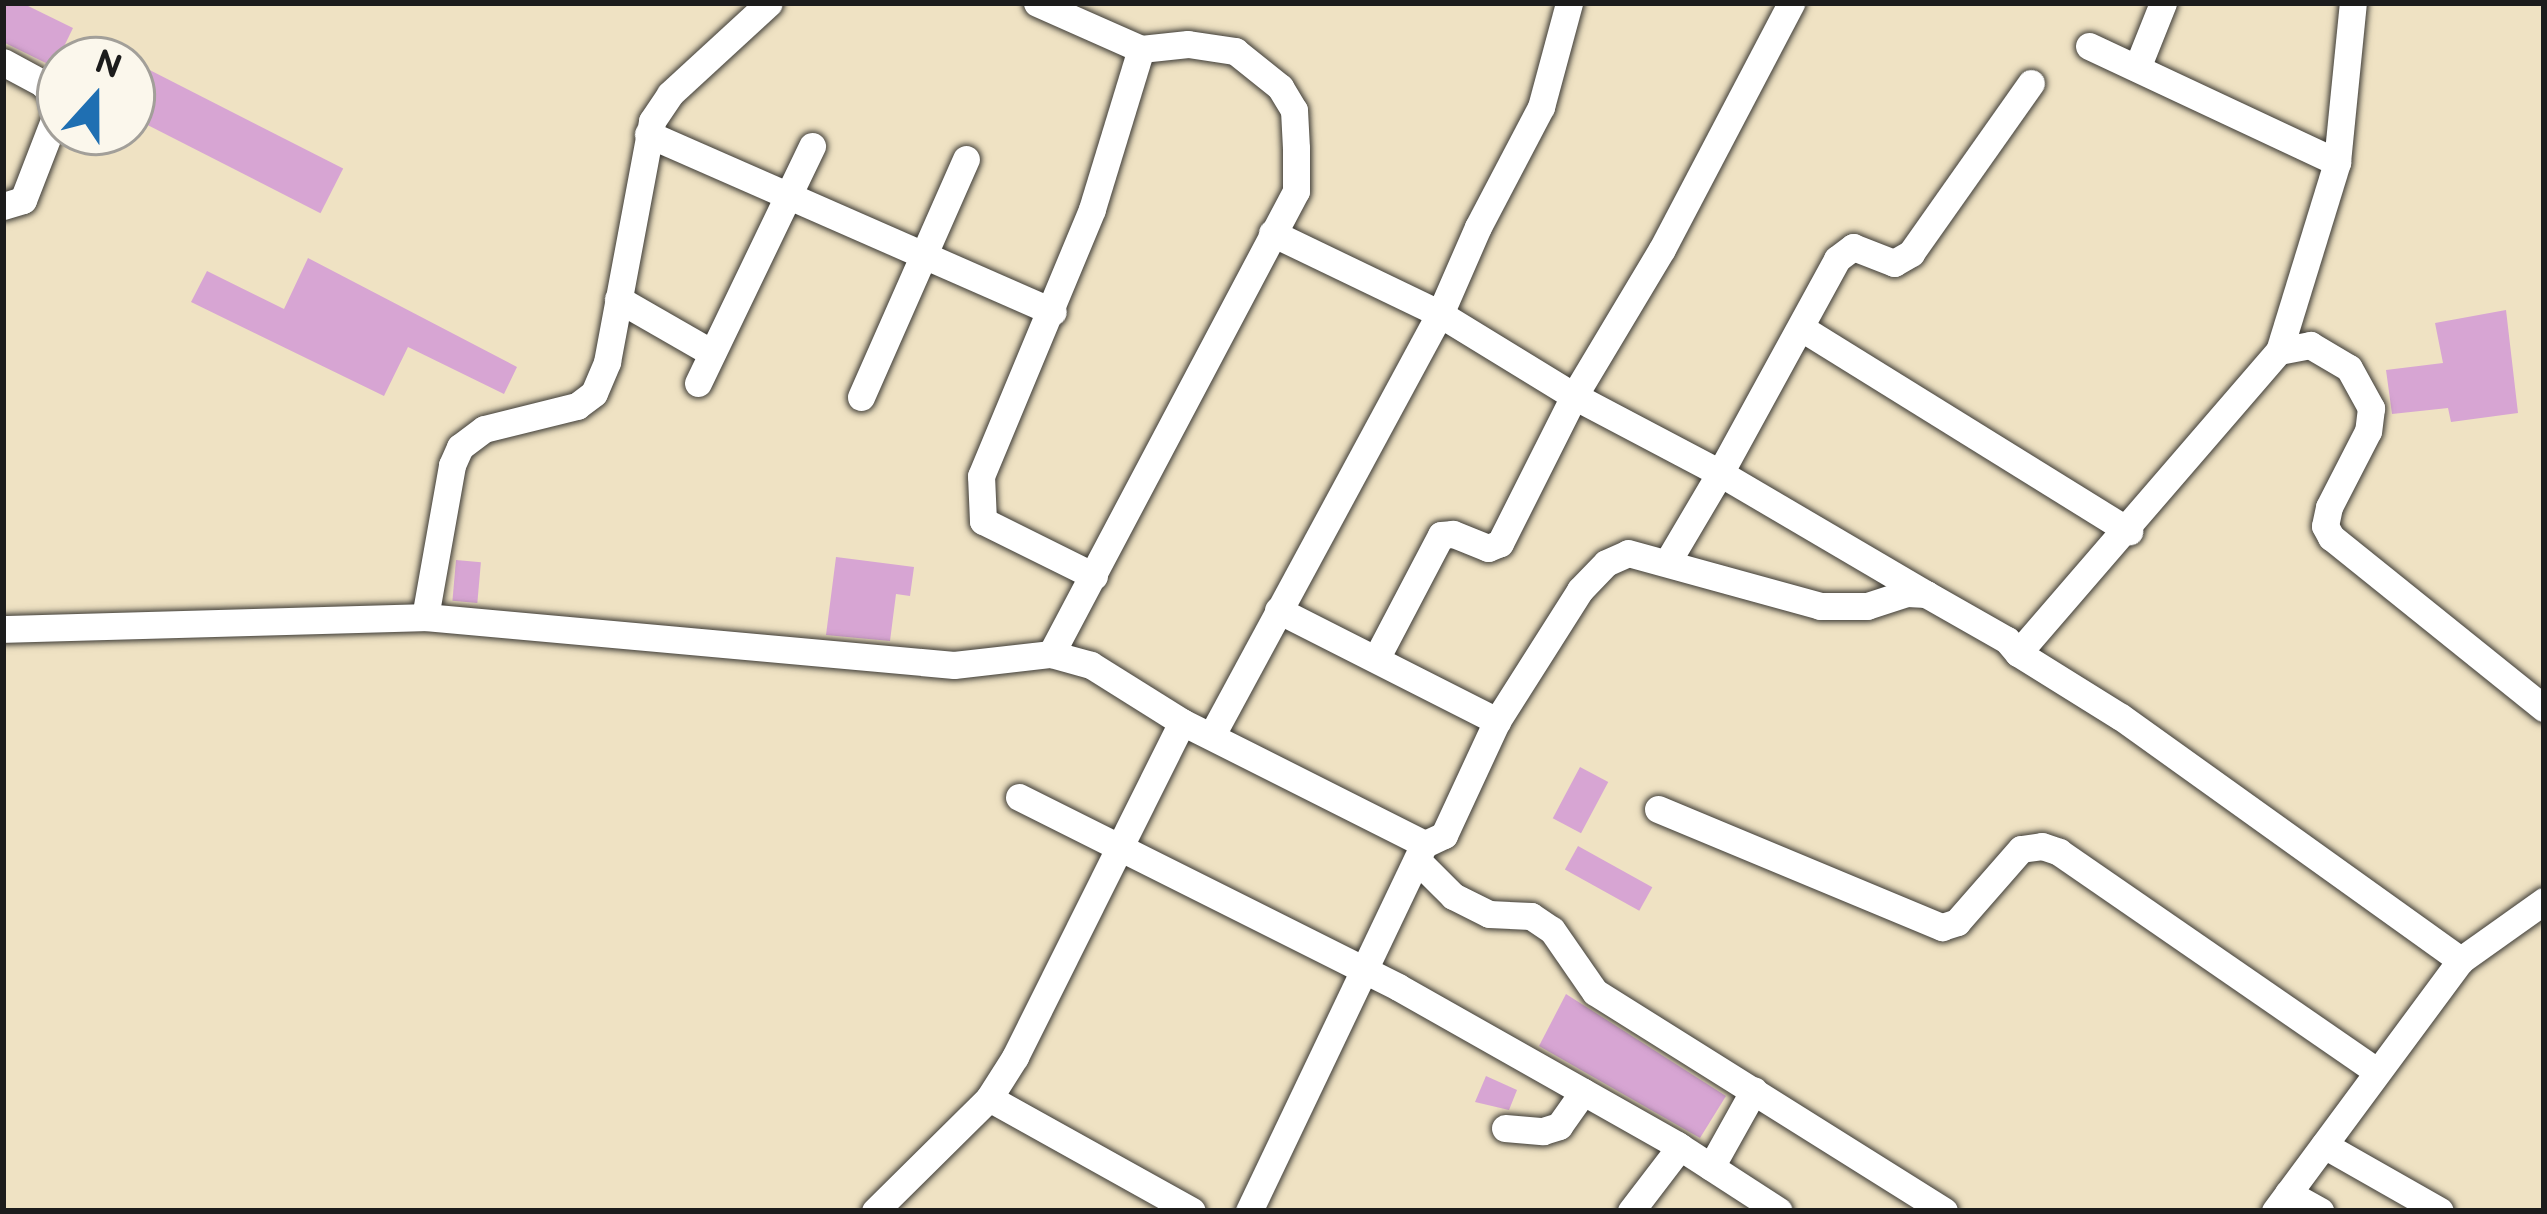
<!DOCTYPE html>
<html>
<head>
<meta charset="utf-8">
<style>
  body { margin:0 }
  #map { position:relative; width:2547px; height:1214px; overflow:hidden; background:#efe2c3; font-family:"Balsamiq Sans",sans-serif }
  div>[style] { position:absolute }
  .building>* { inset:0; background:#d7a5d3; transform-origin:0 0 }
  .roads { filter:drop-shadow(0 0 3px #3c3a35) drop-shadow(0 0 3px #3c3a35) }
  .minor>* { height:27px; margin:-13.5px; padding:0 13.5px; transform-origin:13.5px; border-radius:13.5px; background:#fff }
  span { translate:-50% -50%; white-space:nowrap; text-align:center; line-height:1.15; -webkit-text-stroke:9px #fbf7ec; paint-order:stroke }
  .frame { position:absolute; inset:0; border:6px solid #1c1c1c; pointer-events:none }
  .north { position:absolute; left:36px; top:36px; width:120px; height:120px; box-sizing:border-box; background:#fbf7ec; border:3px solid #a29f99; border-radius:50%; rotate:21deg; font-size:33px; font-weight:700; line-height:48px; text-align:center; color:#1c1c1c }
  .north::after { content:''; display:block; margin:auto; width:42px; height:54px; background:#1f6fb2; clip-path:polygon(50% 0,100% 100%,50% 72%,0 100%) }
</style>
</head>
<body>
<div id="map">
  <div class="building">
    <div style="clip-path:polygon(3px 3px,22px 3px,73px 28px,54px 67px,3px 42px)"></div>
    <div style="left:132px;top:61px;width:237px;height:50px;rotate:27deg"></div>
    <div style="clip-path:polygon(308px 258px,517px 367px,504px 394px,408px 347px,384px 396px,191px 302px,207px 271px,284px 309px)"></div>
    <div style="clip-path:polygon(2506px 310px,2518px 413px,2451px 422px,2448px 408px,2392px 414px,2386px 370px,2443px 363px,2435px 323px)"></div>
    <div style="clip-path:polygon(836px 557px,914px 567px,910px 596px,896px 594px,890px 641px,826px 635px)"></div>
    <div style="left:456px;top:560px;width:25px;height:41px;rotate:5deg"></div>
    <div style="left:1580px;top:767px;width:32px;height:58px;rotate:28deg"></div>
    <div style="left:1578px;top:846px;width:85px;height:27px;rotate:29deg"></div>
    <div style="clip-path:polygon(1566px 994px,1726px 1096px,1700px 1138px,1539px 1046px)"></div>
    <div style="clip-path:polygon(1486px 1076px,1517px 1090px,1509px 1110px,1475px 1102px)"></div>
  </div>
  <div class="roads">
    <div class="minor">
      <div style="left:1037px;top:3px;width:114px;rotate:23.9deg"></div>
      <div style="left:1141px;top:49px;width:47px;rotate:-6.1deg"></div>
      <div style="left:1188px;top:44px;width:48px;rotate:8.5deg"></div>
      <div style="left:1235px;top:51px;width:58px;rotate:38.7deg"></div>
      <div style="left:1280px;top:87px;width:27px;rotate:59deg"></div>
      <div style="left:1294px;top:110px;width:38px;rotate:87deg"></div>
      <div style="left:1296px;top:148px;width:43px;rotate:90deg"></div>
      <div style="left:1296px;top:191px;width:524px;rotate:117.89deg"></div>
      <div style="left:2089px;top:46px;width:274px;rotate:25.1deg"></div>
      <div style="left:3px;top:62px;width:44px;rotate:28.3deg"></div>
      <div style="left:42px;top:83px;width:16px;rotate:47deg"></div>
      <div style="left:53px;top:95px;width:20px;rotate:81deg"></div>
      <div style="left:56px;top:115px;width:91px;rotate:111.2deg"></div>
      <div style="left:23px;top:200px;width:21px;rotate:163deg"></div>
      <div style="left:2137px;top:68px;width:70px;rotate:-68.2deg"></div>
      <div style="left:648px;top:134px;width:442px;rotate:23.7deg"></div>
      <div style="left:1272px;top:233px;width:187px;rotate:25.7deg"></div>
      <div style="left:1440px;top:314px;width:157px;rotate:31.5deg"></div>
      <div style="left:1574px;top:396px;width:165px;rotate:116.7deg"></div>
      <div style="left:1500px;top:543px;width:13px;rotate:157deg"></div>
      <div style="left:1488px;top:548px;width:38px;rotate:-158deg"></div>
      <div style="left:1453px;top:534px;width:12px;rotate:175deg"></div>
      <div style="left:1441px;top:535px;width:138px;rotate:117.7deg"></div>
      <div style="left:618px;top:299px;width:108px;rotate:29.9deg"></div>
      <div style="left:1803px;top:329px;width:384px;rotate:31.8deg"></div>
      <div style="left:2279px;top:351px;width:198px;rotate:-72.9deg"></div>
      <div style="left:2337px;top:162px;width:160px;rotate:-84.3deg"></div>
      <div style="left:698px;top:383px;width:263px;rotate:-64.3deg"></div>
      <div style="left:861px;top:397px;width:260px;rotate:-66.2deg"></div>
      <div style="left:1668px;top:561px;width:102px;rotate:-59.4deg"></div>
      <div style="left:1720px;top:473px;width:165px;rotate:-152.2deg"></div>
      <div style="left:1574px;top:396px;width:171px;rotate:-59.1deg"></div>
      <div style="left:1662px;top:249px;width:278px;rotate:-62.3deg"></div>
      <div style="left:1094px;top:576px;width:124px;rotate:-153.6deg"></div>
      <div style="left:983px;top:521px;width:45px;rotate:-92.5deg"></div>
      <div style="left:981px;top:476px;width:289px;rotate:-67.4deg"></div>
      <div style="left:1092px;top:209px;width:167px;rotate:-73deg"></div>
      <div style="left:1926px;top:594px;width:239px;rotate:-149.6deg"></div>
      <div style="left:1720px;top:473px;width:244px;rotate:-61.3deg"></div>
      <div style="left:1837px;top:259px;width:20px;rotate:-37deg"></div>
      <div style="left:1853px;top:247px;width:44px;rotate:21.3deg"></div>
      <div style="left:1894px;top:263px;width:20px;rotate:-30deg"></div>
      <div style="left:1911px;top:253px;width:208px;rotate:-54.8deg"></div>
      <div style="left:1278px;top:610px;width:246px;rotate:26.9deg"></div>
      <div style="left:425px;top:617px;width:154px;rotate:-79.9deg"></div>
      <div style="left:452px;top:465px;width:20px;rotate:-66deg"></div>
      <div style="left:460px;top:447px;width:30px;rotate:-37deg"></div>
      <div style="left:484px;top:429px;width:96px;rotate:-13.9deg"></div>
      <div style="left:577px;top:406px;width:21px;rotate:-37deg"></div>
      <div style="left:594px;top:393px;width:34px;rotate:-67deg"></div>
      <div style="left:607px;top:362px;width:245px;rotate:-79.4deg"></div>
      <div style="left:652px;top:121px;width:32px;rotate:-56deg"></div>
      <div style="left:670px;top:94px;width:134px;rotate:-42.6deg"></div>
      <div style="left:3px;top:629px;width:422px;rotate:-1.6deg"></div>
      <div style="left:425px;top:617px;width:531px;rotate:5.18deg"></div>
      <div style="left:954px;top:665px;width:98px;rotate:-6.5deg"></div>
      <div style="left:1051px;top:654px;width:41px;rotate:15.4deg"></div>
      <div style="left:1091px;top:665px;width:107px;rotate:32.1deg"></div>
      <div style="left:1182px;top:722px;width:272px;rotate:26.7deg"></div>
      <div style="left:1425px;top:844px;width:21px;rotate:-25deg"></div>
      <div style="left:1444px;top:835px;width:126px;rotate:-65.1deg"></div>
      <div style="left:1497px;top:721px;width:155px;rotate:-57.6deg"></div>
      <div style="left:1580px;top:590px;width:37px;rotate:-46deg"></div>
      <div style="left:1606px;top:563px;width:24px;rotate:-24deg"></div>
      <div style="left:1628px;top:553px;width:199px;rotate:15.4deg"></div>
      <div style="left:1820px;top:606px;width:47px"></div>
      <div style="left:1867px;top:606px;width:42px;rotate:-18deg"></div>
      <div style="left:1907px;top:593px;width:19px;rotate:3deg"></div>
      <div style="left:1926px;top:594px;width:93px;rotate:29.6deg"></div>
      <div style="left:2007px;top:640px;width:17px;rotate:50deg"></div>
      <div style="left:2018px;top:653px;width:121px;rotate:31.9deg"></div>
      <div style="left:2121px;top:717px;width:418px;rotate:35.6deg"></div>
      <div style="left:2018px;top:653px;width:399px;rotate:-49.2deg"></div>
      <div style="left:2279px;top:351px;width:32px;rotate:-11deg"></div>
      <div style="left:2310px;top:345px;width:45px;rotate:30.5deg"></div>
      <div style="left:2349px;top:368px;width:46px;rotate:61.2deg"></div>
      <div style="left:2371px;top:408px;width:23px;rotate:97deg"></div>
      <div style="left:2368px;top:431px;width:85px;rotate:117.2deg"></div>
      <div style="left:2329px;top:507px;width:19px;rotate:102deg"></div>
      <div style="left:2325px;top:526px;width:13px;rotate:61deg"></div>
      <div style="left:2331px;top:537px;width:273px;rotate:38.8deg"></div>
      <div style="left:1213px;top:733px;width:477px;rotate:-61.6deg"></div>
      <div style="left:1440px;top:314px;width:95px;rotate:-66.4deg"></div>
      <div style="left:1478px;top:227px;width:136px;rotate:-62.3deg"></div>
      <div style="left:1541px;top:107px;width:108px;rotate:-74.9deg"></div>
      <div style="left:1019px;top:797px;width:424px;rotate:26.6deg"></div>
      <div style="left:1398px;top:987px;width:321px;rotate:29.5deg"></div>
      <div style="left:1677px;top:1145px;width:121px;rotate:32.9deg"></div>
      <div style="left:1658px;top:809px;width:308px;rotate:22.6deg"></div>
      <div style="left:1942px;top:927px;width:16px;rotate:-18deg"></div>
      <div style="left:1957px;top:922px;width:97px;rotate:-48.8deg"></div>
      <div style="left:2021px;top:849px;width:21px;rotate:-8deg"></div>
      <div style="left:2042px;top:846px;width:18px;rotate:19deg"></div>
      <div style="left:2059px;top:852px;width:386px;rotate:34.6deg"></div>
      <div style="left:1417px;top:860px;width:51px;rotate:45deg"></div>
      <div style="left:1453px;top:896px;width:40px;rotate:26.6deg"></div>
      <div style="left:1489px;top:914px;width:42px;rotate:2.7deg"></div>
      <div style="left:1531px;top:916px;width:25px;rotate:34deg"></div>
      <div style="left:1552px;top:930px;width:75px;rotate:55.3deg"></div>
      <div style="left:1595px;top:992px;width:412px;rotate:32.1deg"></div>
      <div style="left:989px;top:1098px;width:232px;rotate:29.1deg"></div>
      <div style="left:1505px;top:1128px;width:38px;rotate:5deg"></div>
      <div style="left:1543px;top:1131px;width:17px;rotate:-17deg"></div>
      <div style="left:1559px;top:1126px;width:42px;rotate:-54.8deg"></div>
      <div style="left:2324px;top:1145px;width:133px;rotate:29.6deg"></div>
      <div style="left:1711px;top:1167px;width:88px;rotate:-60.8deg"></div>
      <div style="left:2288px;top:1193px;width:37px;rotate:29deg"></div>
      <div style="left:875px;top:1211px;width:161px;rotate:-44.7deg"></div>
      <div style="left:989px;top:1098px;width:49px;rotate:-57.6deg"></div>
      <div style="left:1015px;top:1057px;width:374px;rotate:-63.5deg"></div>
      <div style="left:1249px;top:1211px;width:403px;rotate:-64.5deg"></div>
      <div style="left:1631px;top:1211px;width:81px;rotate:-52.6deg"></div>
      <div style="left:2275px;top:1211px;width:312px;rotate:-53.5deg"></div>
      <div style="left:2461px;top:960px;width:102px;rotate:-35.4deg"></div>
    </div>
  </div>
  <div class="frame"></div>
  <div class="north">N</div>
</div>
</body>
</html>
